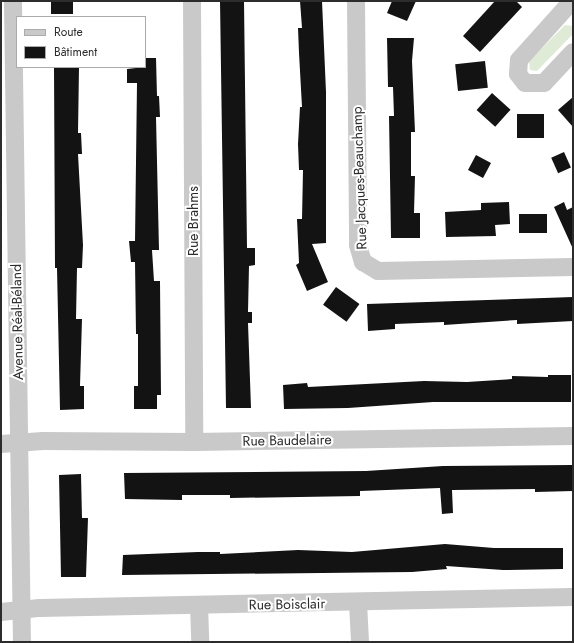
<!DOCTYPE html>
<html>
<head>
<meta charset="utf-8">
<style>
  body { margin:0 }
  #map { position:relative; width:574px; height:643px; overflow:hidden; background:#fff; font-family:Jost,sans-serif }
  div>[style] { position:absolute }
  .green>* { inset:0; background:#e0ebd7 }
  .building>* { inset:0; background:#131313; transform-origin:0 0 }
  .minor>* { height:18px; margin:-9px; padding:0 9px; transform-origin:9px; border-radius:9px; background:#c9c9c9 }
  span { translate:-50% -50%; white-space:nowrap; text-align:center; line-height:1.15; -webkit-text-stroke:4px #fff; paint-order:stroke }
  .street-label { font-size:14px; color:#2c2c2c }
  .frame { position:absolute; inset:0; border:2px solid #2c2c2c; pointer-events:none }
  .legend { position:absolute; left:16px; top:16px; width:130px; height:52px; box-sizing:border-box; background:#fff; border:1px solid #ababab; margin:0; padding:5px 7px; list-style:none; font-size:12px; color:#2c2c2c }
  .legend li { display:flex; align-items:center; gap:8px; height:20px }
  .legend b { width:20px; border:1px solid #ababab }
</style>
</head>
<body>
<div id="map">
  <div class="green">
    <div style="clip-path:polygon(565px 25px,573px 26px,573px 34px,537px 71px,530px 70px,529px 61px)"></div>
  </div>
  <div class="building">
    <div style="left:51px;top:1px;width:22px;height:13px"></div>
    <div style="clip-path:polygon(220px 1px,244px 1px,247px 248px,255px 248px,255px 265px,249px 266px,248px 312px,252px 312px,252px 323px,248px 323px,251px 408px,226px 408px)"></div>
    <div style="clip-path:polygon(300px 1px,322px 1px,326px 92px,326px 243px,312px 244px,328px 282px,307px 291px,296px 265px,299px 263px,297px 219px,302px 219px,303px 170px,299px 170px,298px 144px,300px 107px,302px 107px,299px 53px,298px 28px,302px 28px)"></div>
    <div style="clip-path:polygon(392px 1px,416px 1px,407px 21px,387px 13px)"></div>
    <div style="clip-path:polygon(495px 1px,516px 1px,522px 7px,480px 52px,463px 36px)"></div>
    <div style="clip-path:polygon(387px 38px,414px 38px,412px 61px,415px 132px,411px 132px,411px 176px,415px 176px,414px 213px,420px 213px,420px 238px,391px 238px,389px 116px,394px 116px,393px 87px,388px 87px)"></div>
    <div style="clip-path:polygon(145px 58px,156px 58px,157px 96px,159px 96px,160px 117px,156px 117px,159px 250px,152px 250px,154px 281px,160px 281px,161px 395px,157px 395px,157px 409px,134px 409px,134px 386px,138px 386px,138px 334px,136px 334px,135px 262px,131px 262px,129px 241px,135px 241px,137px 83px,127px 83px,127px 69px,145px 67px)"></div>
    <div style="left:485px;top:61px;width:27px;height:30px;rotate:84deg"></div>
    <div style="clip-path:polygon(54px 67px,79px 67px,78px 133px,81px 133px,82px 154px,78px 154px,83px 245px,82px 268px,77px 268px,76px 319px,82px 319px,80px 386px,84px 386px,84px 409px,60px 410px,57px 268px,55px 268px)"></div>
    <div style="left:492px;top:93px;width:25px;height:23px;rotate:42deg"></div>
    <div style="clip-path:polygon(573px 97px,573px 127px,558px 110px)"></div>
    <div style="left:517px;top:114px;width:27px;height:24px"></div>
    <div style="left:564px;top:152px;width:17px;height:14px;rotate:66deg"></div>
    <div style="left:476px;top:155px;width:17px;height:17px;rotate:28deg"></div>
    <div style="clip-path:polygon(509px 202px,510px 224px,495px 225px,496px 236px,446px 237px,445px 212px,481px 210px,481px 203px)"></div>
    <div style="clip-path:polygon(564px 202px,567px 210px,573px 207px,573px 249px,554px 207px)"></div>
    <div style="left:519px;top:214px;width:28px;height:19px"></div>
    <div style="left:336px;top:287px;width:29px;height:22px;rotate:36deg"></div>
    <div style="clip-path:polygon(573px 297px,573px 321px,517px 324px,517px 320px,444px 325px,444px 322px,395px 324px,395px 329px,368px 331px,367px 304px)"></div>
    <div style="clip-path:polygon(548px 375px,571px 375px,571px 402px,433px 402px,348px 408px,284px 409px,283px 385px,307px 383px,308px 387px,424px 381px,467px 382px,512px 379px,512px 376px,548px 377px)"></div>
    <div style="clip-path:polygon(573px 465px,573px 491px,535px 492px,535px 489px,452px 490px,453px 513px,442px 514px,440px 488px,360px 491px,360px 496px,230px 498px,230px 495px,182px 495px,182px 500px,125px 499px,124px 473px,366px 471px,443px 466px)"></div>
    <div style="clip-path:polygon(81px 474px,82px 518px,88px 518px,86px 577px,61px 577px,59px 475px)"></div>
    <div style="clip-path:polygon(445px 544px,494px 548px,563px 548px,563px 569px,503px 570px,446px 566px,447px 569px,412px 572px,122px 575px,123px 555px,198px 552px,220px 552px,220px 554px,298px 550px,352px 552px)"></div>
  </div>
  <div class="minor">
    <div style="left:13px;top:1px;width:641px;rotate:89.2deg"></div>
    <div style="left:192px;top:1px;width:441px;rotate:89.7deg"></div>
    <div style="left:356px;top:1px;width:244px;rotate:89.5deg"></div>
    <div style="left:358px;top:245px;width:18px;rotate:74deg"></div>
    <div style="left:363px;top:262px;width:17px;rotate:31deg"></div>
    <div style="left:378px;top:271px;width:195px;rotate:-1.2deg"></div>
    <div style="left:572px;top:1px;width:79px;rotate:131.9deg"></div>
    <div style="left:519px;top:60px;width:14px;rotate:94deg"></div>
    <div style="left:518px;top:74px;width:11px;rotate:52deg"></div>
    <div style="left:525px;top:83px;width:19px"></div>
    <div style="left:544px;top:83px;width:42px;rotate:-46.9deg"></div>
    <div style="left:1px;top:444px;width:42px;rotate:-4.1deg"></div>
    <div style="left:43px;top:441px;width:151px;rotate:0.4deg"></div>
    <div style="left:194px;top:442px;width:379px;rotate:-0.9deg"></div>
    <div style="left:358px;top:603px;width:39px;rotate:87deg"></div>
    <div style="left:199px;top:605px;width:37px;rotate:88deg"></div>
    <div style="left:1px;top:612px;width:39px;rotate:-6deg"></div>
    <div style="left:40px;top:608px;width:533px;rotate:-1.18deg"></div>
  </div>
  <div class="street-label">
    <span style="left:359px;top:178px;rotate:-92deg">Rue Jacques-Beauchamp</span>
    <span style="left:193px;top:221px;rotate:-90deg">Rue Brahms</span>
    <span style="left:17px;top:322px;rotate:-91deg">Avenue Réal-Béland</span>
    <span style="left:287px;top:440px;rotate:-1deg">Rue Baudelaire</span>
    <span style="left:287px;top:604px;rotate:-1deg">Rue Boisclair</span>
  </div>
  <div class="frame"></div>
  <ul class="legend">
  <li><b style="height:5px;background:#c9c9c9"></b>Route</li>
  <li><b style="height:11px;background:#131313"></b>Bâtiment</li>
  </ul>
</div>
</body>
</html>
